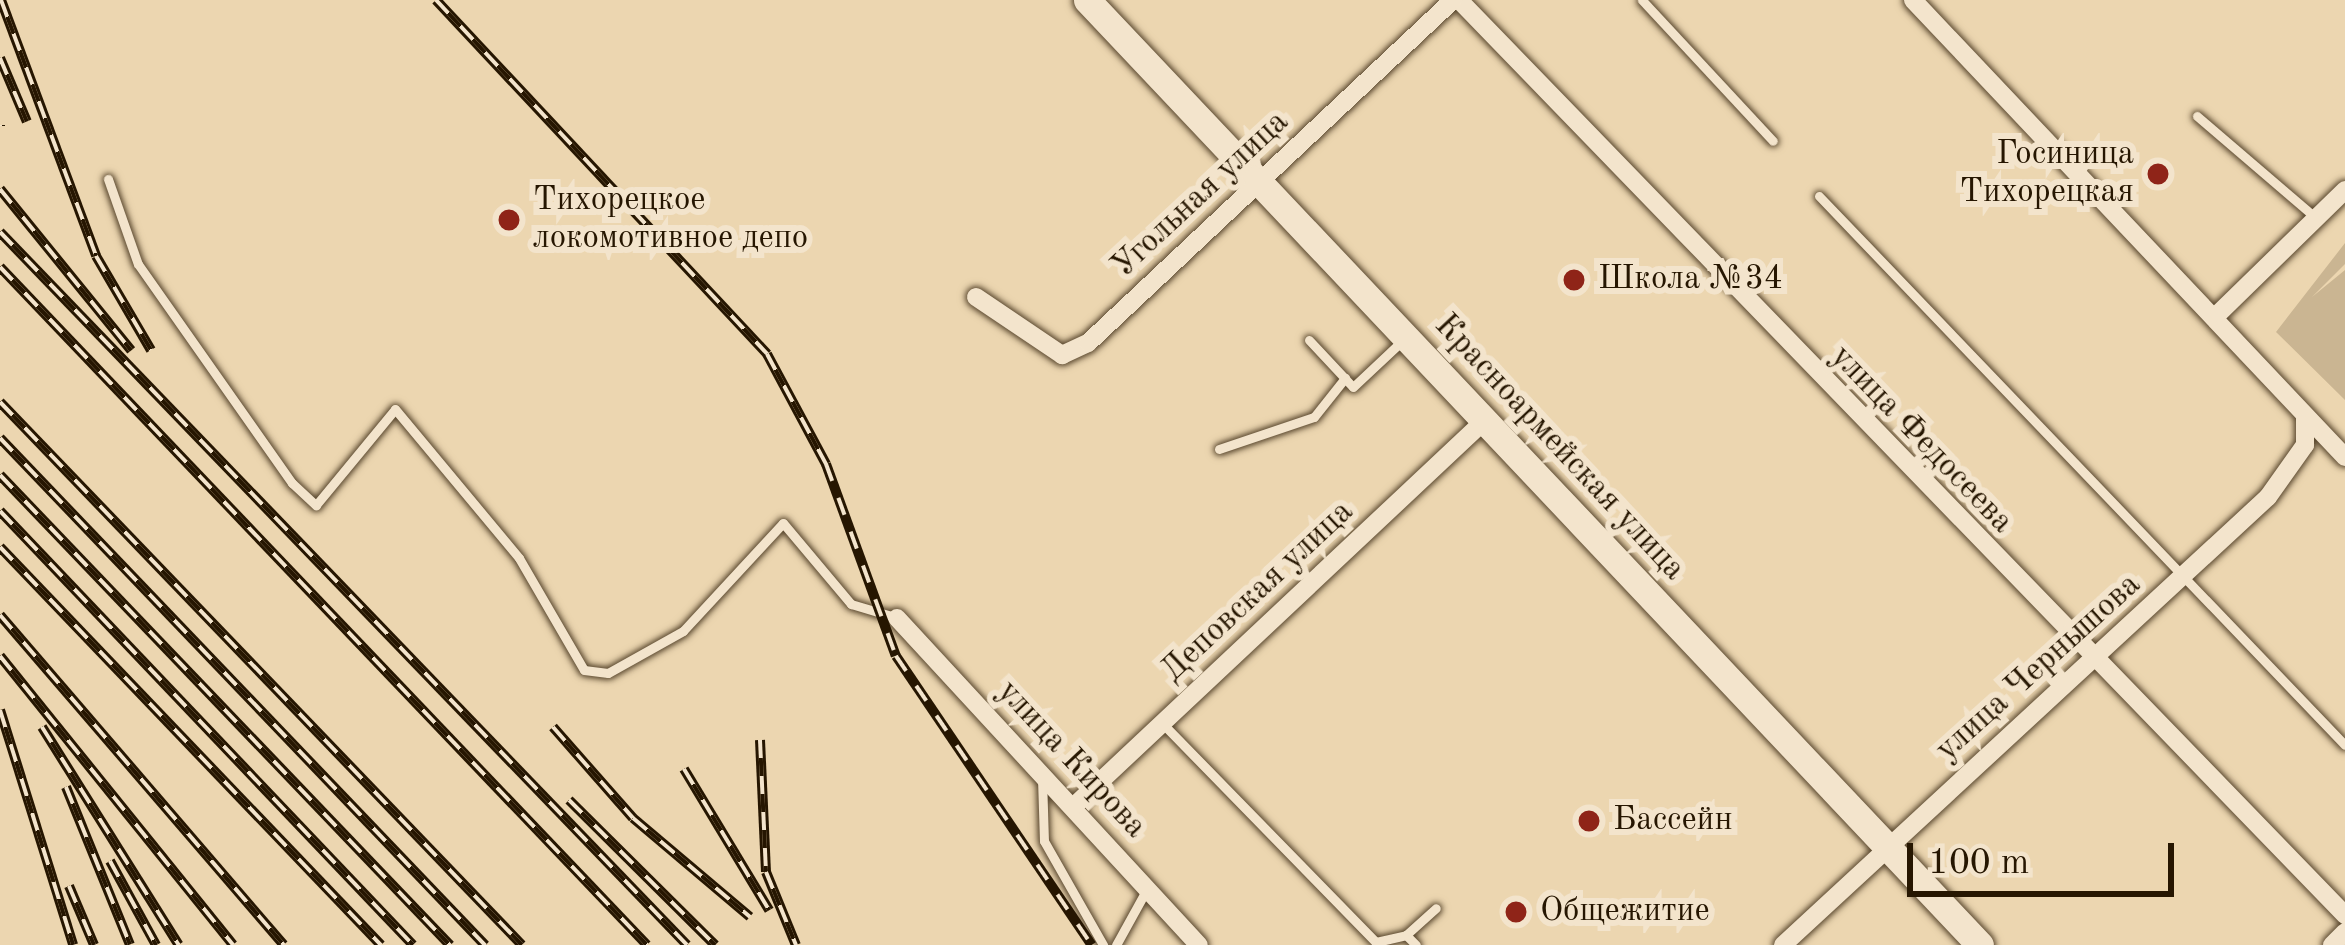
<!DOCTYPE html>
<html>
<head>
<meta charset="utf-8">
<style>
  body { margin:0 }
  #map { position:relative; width:2345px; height:945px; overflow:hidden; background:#ecd6b0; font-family:"Old Standard TT",serif }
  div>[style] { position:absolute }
  .green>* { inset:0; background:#cab592 }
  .roads { filter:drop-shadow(0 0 3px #58462d) drop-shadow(0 0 3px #58462d) }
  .lane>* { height:9px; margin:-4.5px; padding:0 4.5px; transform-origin:4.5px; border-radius:4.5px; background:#f3e4cc }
  .street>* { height:18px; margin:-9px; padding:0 9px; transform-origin:9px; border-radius:9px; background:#f3e4cc }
  .secondary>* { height:27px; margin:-13.5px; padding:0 13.5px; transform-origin:13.5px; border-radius:13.5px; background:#f3e4cc }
  .rail>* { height:10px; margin-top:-5px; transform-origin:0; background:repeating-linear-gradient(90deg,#f3e4cc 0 18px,#261601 0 36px); box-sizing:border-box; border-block:3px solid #261601 }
  .dots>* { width:33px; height:33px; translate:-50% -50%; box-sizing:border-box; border:6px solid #f3e4cc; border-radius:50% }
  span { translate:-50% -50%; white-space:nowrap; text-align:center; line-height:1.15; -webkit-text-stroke:12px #f3e4cc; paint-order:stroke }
  .poi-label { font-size:33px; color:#261601 }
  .right { translate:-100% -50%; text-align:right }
  .left { translate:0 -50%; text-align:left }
  .street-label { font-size:33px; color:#261601 }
  .scale { position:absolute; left:1907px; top:843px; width:267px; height:54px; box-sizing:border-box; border:6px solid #261601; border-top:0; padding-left:15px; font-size:36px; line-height:42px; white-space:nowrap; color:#261601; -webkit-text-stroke:9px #f3e4cc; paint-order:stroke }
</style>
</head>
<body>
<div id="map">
  <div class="green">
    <div style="clip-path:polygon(2345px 243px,2345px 264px,2312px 297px,2345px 270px,2345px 400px,2276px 332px)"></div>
  </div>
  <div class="roads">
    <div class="lane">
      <div style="left:1642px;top:0;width:192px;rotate:47.1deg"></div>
      <div style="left:2197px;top:116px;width:157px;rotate:40.6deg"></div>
      <div style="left:108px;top:179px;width:90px;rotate:70.6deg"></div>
      <div style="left:138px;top:264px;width:268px;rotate:54.9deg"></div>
      <div style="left:292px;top:483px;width:33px;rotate:43deg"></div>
      <div style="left:316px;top:505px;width:124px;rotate:-50.5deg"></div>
      <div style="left:395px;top:409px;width:194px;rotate:50.2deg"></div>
      <div style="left:519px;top:558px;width:129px;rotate:59.9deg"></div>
      <div style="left:584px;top:670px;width:24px;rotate:7deg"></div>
      <div style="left:608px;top:673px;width:86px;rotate:-29.2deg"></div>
      <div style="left:683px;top:631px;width:147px;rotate:-47.2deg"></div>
      <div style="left:783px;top:523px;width:106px;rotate:50deg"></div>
      <div style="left:851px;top:604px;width:46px;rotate:16.5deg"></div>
      <div style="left:1819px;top:196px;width:760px;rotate:46.23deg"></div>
      <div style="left:1309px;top:340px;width:64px;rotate:46.9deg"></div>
      <div style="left:1353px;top:387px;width:67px;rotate:-43.2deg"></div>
      <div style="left:1219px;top:449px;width:100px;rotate:-18.6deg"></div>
      <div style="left:1314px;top:417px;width:50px;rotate:-51.5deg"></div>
      <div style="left:1162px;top:723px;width:306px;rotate:45.7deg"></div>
      <div style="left:1376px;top:942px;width:31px;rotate:-13deg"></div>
      <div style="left:1406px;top:935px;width:14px;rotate:45deg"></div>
      <div style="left:1042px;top:778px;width:63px;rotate:88.2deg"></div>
      <div style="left:1044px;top:841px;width:120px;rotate:60.4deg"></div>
      <div style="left:1406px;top:935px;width:40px;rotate:-42deg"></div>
      <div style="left:1116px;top:945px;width:66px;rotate:-61.1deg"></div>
    </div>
    <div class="street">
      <div style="left:1459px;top:0;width:1274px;rotate:45.92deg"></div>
      <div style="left:1913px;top:0;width:629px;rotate:46.61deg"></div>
      <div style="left:976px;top:297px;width:104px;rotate:34deg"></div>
      <div style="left:1062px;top:355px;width:29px;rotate:-25deg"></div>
      <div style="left:1088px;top:343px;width:501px;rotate:-43.22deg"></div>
      <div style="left:2219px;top:313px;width:176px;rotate:-44.3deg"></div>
      <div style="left:897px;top:618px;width:445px;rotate:47.3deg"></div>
      <div style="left:1073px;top:807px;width:564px;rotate:-43.2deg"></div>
      <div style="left:1783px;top:945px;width:660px;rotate:-42.73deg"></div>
      <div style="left:2268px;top:497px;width:64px;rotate:-54.6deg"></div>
      <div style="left:2305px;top:445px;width:27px;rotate:-90deg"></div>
      <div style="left:2332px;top:945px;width:18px;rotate:-45deg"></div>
    </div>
    <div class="secondary">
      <div style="left:1087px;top:0;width:1300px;rotate:46.62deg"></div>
    </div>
  </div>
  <div class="rail">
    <div style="left:1px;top:0;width:273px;rotate:69.6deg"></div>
    <div style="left:96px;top:256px;width:109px;rotate:59.7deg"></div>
    <div style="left:436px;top:0;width:485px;rotate:46.9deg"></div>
    <div style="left:767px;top:354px;width:125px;rotate:61.8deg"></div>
    <div style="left:826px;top:464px;width:204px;rotate:70deg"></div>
    <div style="left:896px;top:656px;width:349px;rotate:55.9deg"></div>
    <div style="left:0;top:58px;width:69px;rotate:67.1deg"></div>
    <div style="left:0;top:125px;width:1px;rotate:90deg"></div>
    <div style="left:0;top:189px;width:208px;rotate:50.9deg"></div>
    <div style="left:0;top:232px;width:990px;rotate:46.06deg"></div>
    <div style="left:0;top:267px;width:937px;rotate:46.34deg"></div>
    <div style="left:0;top:402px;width:753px;rotate:46.13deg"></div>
    <div style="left:0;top:438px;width:702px;rotate:46.27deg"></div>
    <div style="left:0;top:475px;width:651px;rotate:46.25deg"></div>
    <div style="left:0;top:511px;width:599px;rotate:46.42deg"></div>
    <div style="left:0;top:547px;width:551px;rotate:46.25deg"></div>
    <div style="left:0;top:615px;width:435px;rotate:49.3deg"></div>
    <div style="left:0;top:656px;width:371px;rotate:51.1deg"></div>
    <div style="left:0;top:710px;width:246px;rotate:72.7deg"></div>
    <div style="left:42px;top:727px;width:257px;rotate:57.9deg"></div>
    <div style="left:553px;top:727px;width:121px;rotate:48.7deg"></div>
    <div style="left:633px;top:818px;width:153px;rotate:40.2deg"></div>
    <div style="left:760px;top:740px;width:132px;rotate:87.4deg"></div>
    <div style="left:766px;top:872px;width:79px;rotate:67.7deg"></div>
    <div style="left:684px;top:769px;width:165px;rotate:58.9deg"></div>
    <div style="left:66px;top:787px;width:170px;rotate:67.9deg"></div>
    <div style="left:569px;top:800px;width:206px;rotate:44.8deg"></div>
    <div style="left:110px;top:861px;width:96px;rotate:61.3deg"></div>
    <div style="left:69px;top:886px;width:64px;rotate:67deg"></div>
  </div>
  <div class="dots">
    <div style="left:2158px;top:174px;background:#8f2418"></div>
    <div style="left:509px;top:220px;background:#8f2418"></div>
    <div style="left:1574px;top:280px;background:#8f2418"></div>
    <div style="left:1589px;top:821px;background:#8f2418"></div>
    <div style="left:1516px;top:912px;background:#8f2418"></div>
  </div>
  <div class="poi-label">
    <span class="right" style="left:2134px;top:174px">Госиница<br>Тихорецкая</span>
    <span class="left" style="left:533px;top:220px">Тихорецкое<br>локомотивное депо</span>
    <span class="left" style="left:1598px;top:280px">Школа №34</span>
    <span class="left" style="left:1613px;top:821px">Бассейн</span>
    <span class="left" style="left:1540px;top:912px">Общежитие</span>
  </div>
  <div class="street-label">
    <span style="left:1201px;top:195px;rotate:-43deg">Угольная улица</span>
    <span style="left:1921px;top:440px;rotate:46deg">улица Федосеева</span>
    <span style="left:1559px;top:448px;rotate:47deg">Красноармейская улица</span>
    <span style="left:1258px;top:592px;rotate:-43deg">Деповская улица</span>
    <span style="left:2039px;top:668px;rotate:-42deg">улица Чернышова</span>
    <span style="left:1071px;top:760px;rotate:47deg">улица Кирова</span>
  </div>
  <div class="scale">100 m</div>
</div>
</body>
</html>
